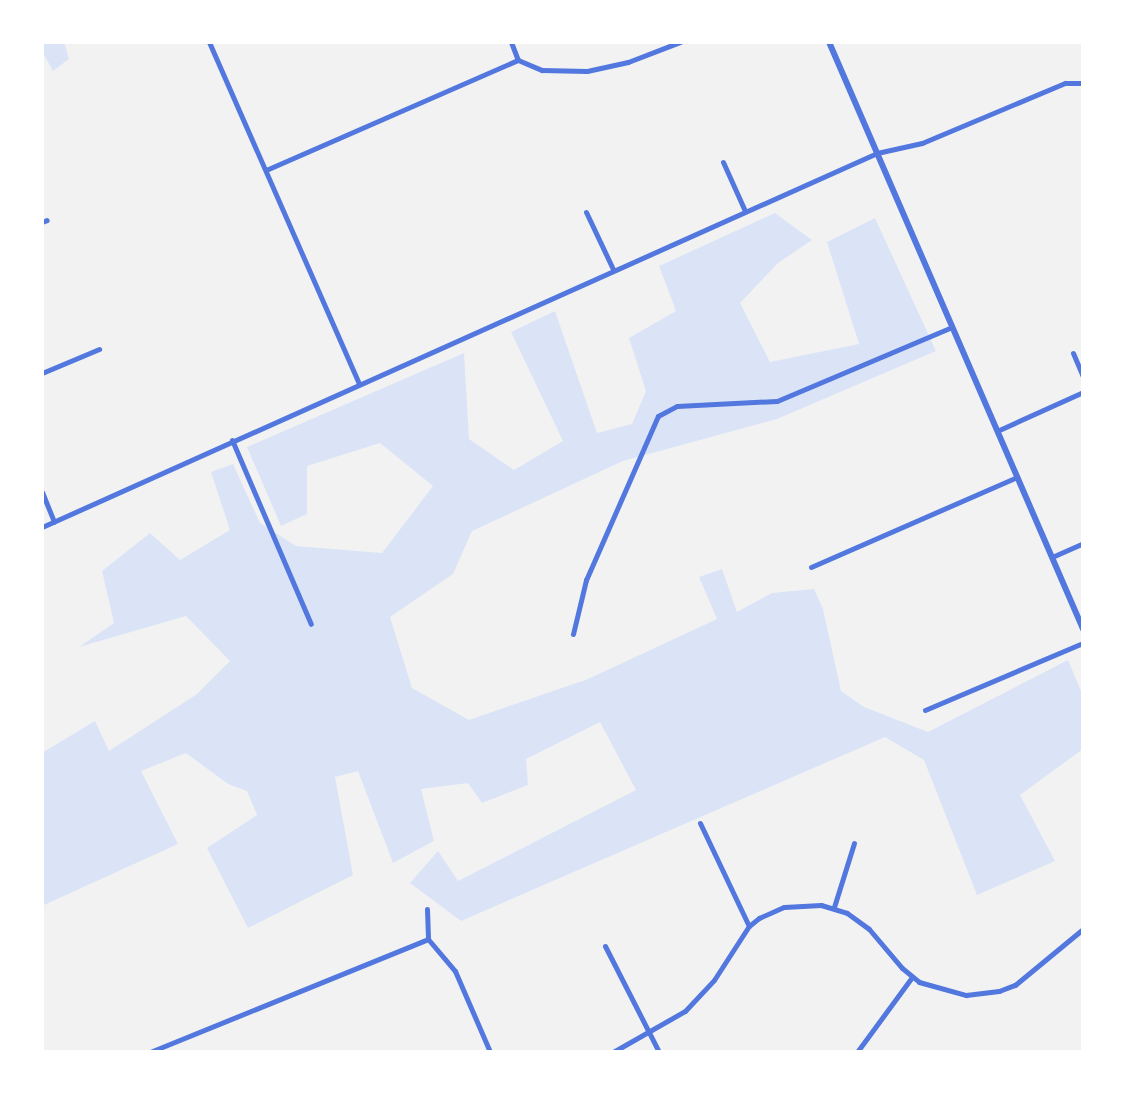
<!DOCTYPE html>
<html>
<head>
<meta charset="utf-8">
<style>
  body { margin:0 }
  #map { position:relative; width:1125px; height:1094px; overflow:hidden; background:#f2f2f2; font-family:Overpass,sans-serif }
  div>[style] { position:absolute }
  .green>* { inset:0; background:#dbe4f7 }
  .minor>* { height:5px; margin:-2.5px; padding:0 2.5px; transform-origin:2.5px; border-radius:2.5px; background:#5277de }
  .tertiary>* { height:6px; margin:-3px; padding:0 3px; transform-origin:3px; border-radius:3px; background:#5277de }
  span { translate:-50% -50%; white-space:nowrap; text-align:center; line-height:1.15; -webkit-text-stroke:6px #fff; paint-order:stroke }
  .frame { position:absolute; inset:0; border:44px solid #fff; pointer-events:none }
</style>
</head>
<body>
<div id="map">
  <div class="green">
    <div style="clip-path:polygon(42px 42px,64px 42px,69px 59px,53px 71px,42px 51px)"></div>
    <div style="clip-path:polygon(775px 213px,812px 240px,778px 263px,740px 303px,770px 362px,859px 344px,827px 242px,875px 218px,936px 351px,777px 419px,623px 461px,472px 531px,453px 574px,390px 617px,412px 688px,469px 720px,588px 679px,717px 619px,699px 577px,722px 569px,737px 612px,772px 593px,814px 589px,823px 609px,841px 691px,864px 707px,928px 732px,1068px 660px,1083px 696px,1083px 749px,1020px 795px,1055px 861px,977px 895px,924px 760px,885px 737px,461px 921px,410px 883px,438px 851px,458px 881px,636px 790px,600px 722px,526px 759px,528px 785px,482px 803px,468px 783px,421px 789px,434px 841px,393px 863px,358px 771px,335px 777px,353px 875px,248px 928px,207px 848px,257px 815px,247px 791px,228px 784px,186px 753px,141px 771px,178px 844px,44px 905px,42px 753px,95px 721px,109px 751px,197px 694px,230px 661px,186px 616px,79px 647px,114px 623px,102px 571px,150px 533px,180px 560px,230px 530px,211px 472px,233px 464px,260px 523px,296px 546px,382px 553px,433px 486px,380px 443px,307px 466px,307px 514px,281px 526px,247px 447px,464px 353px,469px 439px,514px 470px,563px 441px,511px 332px,555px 311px,597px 433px,632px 424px,646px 391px,629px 338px,676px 311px,659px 266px)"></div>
  </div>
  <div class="minor">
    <div style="left:209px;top:42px;width:373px;rotate:66.3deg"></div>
    <div style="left:511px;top:42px;width:19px;rotate:69deg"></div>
    <div style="left:518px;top:60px;width:26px;rotate:23deg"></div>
    <div style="left:542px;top:70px;width:45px;rotate:1.3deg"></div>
    <div style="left:587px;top:71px;width:42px;rotate:-12.4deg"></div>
    <div style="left:628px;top:62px;width:56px;rotate:-21deg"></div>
    <div style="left:723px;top:162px;width:54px;rotate:65.8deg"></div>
    <div style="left:266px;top:170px;width:275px;rotate:-23.6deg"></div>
    <div style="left:586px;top:212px;width:63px;rotate:64.7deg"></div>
    <div style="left:42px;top:222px;width:5px;rotate:-22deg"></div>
    <div style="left:1073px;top:353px;width:26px;rotate:67deg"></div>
    <div style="left:42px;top:373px;width:62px;rotate:-22.8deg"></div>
    <div style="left:997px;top:431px;width:94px;rotate:-24.4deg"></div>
    <div style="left:232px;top:440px;width:200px;rotate:66.8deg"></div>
    <div style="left:42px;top:492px;width:32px;rotate:68deg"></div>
    <div style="left:42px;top:527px;width:915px;rotate:-24.13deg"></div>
    <div style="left:877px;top:153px;width:46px;rotate:-12.5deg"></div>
    <div style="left:922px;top:143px;width:155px;rotate:-22.8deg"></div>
    <div style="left:1065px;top:83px;width:18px"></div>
    <div style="left:1052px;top:557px;width:34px;rotate:-24deg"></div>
    <div style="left:811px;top:567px;width:225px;rotate:-23.6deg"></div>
    <div style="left:573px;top:634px;width:56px;rotate:-76.5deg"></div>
    <div style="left:586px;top:580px;width:179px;rotate:-66.3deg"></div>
    <div style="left:658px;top:416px;width:21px;rotate:-28deg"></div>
    <div style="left:677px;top:406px;width:100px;rotate:-2.9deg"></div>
    <div style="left:777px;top:401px;width:190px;rotate:-22.9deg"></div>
    <div style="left:925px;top:710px;width:172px;rotate:-23deg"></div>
    <div style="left:700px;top:823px;width:114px;rotate:64.6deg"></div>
    <div style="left:834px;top:907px;width:67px;rotate:-72.6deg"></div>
    <div style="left:427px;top:909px;width:30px;rotate:88deg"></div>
    <div style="left:428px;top:939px;width:42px;rotate:49.8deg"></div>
    <div style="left:455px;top:971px;width:88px;rotate:66.6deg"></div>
    <div style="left:605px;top:946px;width:119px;rotate:63deg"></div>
    <div style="left:150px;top:1052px;width:300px;rotate:-22.1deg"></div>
    <div style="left:613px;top:1052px;width:83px;rotate:-29.7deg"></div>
    <div style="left:685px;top:1011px;width:42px;rotate:-46.9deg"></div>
    <div style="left:714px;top:980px;width:64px;rotate:-57.1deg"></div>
    <div style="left:749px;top:926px;width:13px;rotate:-39deg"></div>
    <div style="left:759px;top:918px;width:27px;rotate:-24deg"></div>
    <div style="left:784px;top:907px;width:37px;rotate:-3deg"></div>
    <div style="left:821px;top:905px;width:27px;rotate:17deg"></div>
    <div style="left:847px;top:913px;width:27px;rotate:36deg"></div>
    <div style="left:869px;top:929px;width:51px;rotate:49.8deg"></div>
    <div style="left:902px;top:968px;width:22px;rotate:39deg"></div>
    <div style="left:919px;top:982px;width:49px;rotate:15.5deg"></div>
    <div style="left:966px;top:995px;width:33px;rotate:-7deg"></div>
    <div style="left:999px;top:991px;width:17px;rotate:-21deg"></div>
    <div style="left:1015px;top:985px;width:88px;rotate:-39.5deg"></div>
    <div style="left:857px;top:1052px;width:93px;rotate:-53.7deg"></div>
  </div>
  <div class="tertiary">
    <div style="left:829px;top:42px;width:640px;rotate:66.6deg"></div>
  </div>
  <div class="frame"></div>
</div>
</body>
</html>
